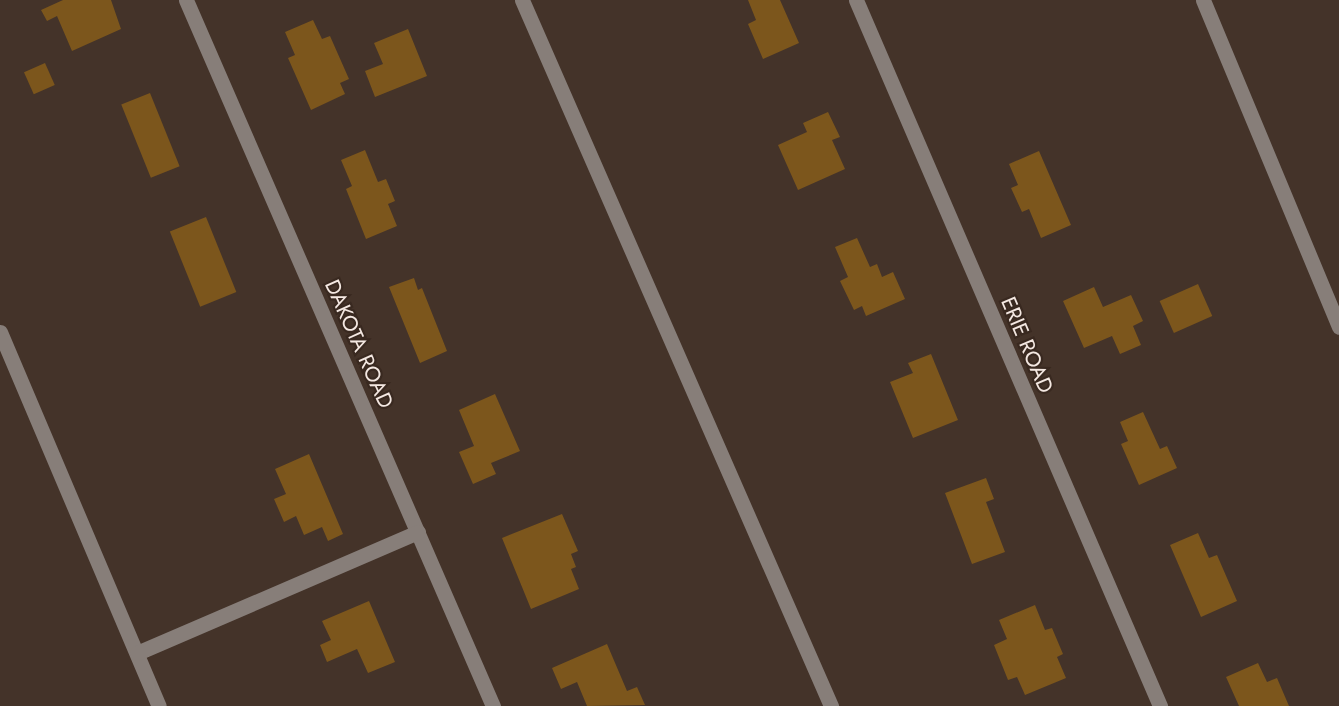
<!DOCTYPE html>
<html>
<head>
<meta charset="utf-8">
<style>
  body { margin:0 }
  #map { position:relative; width:1339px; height:706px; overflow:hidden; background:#443329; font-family:Jost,sans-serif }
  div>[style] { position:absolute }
  .building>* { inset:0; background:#7c561c; transform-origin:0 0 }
  .minor>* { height:15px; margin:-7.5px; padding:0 7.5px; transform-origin:7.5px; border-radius:7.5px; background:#877e79 }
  span { translate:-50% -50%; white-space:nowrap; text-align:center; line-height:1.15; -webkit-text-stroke:4.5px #392920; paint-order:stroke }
  .street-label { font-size:21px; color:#f4e8e2 }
</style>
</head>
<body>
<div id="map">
  <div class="building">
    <div style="clip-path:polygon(63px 0,111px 0,121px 29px,72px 51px,57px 16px,47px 21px,41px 10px)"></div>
    <div style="clip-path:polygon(748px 0,780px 0,799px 43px,763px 59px,748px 24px,756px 20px)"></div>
    <div style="clip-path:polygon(313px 20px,322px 39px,330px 36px,349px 79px,340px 83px,345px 94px,311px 110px,288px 58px,295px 55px,285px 32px)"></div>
    <div style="clip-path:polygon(408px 29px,427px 76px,375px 97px,365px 71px,383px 64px,374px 43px)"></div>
    <div style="left:45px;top:63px;width:24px;height:23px;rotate:66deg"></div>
    <div style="left:150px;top:93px;width:79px;height:31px;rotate:68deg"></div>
    <div style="clip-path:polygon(828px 112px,840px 137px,832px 140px,845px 169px,798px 190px,778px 145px,807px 132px,803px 123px)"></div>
    <div style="clip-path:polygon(365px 150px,378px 182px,386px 179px,395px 201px,388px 204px,397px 226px,366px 239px,346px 189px,352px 186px,341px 160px)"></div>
    <div style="clip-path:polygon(1039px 151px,1071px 225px,1041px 238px,1029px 209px,1022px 212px,1011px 188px,1018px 185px,1009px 164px)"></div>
    <div style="left:206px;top:217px;width:81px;height:39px;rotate:68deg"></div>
    <div style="clip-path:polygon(857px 238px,870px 267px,877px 264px,882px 277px,893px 272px,905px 299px,866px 316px,862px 306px,854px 310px,840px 281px,848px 277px,835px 247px)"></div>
    <div style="clip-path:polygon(414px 278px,418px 290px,422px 288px,447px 351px,420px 363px,389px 287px)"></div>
    <div style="left:1198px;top:284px;width:35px;height:42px;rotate:66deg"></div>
    <div style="clip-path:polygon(1094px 287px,1103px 307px,1131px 295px,1143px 321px,1133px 326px,1141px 345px,1120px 354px,1112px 336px,1084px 348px,1063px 301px)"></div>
    <div style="clip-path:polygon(931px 354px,958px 420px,913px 438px,890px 382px,913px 373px,908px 363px)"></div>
    <div style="clip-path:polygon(495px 394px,520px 451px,491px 463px,496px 474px,473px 484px,459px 452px,474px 446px,459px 410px)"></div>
    <div style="clip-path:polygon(1143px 412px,1160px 449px,1167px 446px,1177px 468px,1139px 485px,1121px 444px,1128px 441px,1120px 422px)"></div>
    <div style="clip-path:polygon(309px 454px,343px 534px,328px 541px,322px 527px,304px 535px,296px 516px,284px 522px,274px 499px,286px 494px,275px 469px)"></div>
    <div style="clip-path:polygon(986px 478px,994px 499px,986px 502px,1005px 552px,972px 564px,945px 493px)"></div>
    <div style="clip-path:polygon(562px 514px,578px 551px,571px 554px,576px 567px,571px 569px,579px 589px,531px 609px,502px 538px)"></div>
    <div style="clip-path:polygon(1198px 533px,1209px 558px,1217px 555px,1237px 601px,1201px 617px,1170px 545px)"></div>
    <div style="clip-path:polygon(369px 601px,395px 662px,368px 673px,357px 649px,327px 662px,320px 645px,331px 640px,322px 621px)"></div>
    <div style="clip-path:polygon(1035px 605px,1045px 630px,1052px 628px,1063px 654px,1057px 657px,1066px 678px,1025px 695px,1017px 677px,1008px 680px,994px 645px,1007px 639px,999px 620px)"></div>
    <div style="clip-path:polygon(607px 644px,627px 691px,637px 687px,645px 705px,587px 706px,577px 682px,561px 689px,552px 668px)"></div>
    <div style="clip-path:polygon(1258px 663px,1267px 682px,1277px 678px,1289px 706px,1239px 706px,1226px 677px)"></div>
  </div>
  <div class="minor">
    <div style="left:186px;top:0;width:770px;rotate:66.5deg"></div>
    <div style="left:522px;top:0;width:771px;rotate:66.36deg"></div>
    <div style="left:856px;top:0;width:769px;rotate:66.7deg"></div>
    <div style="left:1203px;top:0;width:354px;rotate:67.4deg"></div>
    <div style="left:0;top:332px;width:406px;rotate:67deg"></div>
    <div style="left:137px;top:653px;width:306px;rotate:-23.3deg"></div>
  </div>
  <div class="street-label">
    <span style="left:359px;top:344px;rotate:66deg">DAKOTA ROAD</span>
    <span style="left:1027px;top:345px;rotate:67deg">ERIE ROAD</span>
  </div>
</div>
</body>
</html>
